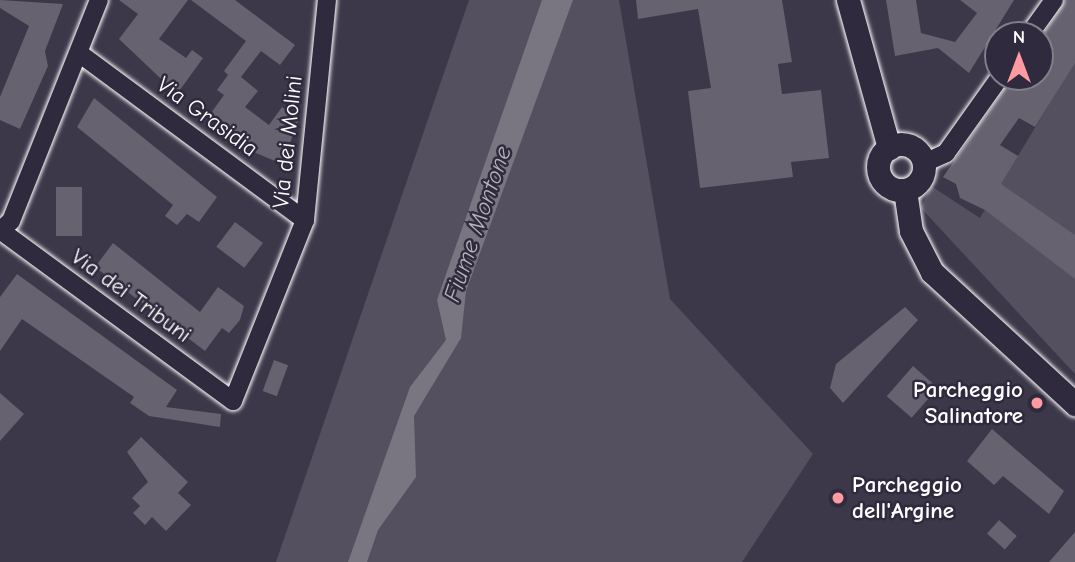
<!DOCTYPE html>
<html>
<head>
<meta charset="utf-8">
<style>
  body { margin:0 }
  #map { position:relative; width:1075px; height:562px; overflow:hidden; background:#3c3749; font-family:"Comic Neue",sans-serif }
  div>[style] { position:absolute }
  .green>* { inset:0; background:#555060 }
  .water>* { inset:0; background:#797682 }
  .building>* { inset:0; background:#666270; transform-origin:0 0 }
  .roads { filter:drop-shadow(0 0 2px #fff) drop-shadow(0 0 2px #fff) }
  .minor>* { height:18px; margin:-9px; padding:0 9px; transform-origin:9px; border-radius:9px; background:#2f2a3d }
  .secondary>* { height:23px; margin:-11.5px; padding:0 11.5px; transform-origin:11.5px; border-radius:11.5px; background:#2f2a3d }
  .secondary>.ring { margin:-11.5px; padding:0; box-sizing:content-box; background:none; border:23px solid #2f2a3d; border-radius:50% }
  .dots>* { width:19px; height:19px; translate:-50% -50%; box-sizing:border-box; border:4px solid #2f2a3d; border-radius:50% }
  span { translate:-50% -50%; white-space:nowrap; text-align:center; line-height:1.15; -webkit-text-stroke:5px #2f2a3d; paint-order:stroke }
  .street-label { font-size:23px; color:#fff }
  .poi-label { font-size:23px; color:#fff; font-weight:700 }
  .right { translate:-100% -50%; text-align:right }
  .left { translate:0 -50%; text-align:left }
  .water-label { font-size:24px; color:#b5b4ba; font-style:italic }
  .north { position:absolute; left:984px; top:21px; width:70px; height:70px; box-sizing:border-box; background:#2f2a3d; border:2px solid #827f8b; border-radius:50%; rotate:0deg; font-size:19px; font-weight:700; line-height:28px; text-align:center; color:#fff }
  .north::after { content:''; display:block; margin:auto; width:24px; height:32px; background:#ff9aa2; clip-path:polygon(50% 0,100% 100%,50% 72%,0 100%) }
</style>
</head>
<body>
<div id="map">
  <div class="green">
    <div style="clip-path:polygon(469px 0,619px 0,670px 299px,813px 454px,742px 562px,276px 562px)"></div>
    <div style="clip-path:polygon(1075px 62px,1075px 374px,921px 208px,931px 186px,980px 218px)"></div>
  </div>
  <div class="water">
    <div style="clip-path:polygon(542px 0,573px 0,466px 291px,461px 338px,414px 416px,416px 477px,378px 530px,367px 562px,348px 562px,410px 387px,446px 340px,437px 300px)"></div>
  </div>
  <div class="building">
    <div style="clip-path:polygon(0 0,63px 4px,45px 51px,48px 66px,20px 129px,0 120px,0 97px,29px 26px,0 8px)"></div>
    <div style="clip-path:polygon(119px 0,188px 0,159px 39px,186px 58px,192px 50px,203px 58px,177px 94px,119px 39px,138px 14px)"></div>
    <div style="clip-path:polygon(191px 0,235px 0,295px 45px,280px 65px,261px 51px,241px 77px,258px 91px,245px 107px,269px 125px,282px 107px,299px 119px,282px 164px,256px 153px,211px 113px,224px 95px,217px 90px,228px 75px,224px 71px,246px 41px)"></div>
    <div style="clip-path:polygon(636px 0,782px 0,792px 62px,778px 64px,782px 94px,821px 90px,829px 158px,791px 162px,793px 177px,700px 188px,688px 91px,711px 88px,698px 9px,638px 19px)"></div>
    <div style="clip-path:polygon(886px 0,916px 0,921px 33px,955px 42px,977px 13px,960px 0,1014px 0,969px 73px,938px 48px,895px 56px)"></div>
    <div style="clip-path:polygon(1065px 0,1075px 0,1075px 63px,1035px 127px,1019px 118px,1000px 145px,1018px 156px,1001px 184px,1075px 235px,1075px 279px,985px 210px,960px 198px,956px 184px,943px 177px,1012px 77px,1040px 77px,1040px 39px)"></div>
    <div style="clip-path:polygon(94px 98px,217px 197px,199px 222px,187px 214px,177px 225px,165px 216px,173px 205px,77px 127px)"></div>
    <div style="left:56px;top:187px;width:26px;height:49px"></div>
    <div style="left:235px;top:222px;width:35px;height:31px;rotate:37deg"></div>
    <div style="clip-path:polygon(113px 243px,200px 312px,218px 287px,244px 306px,240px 320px,229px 333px,222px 328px,205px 351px,95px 267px)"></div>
    <div style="clip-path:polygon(17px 274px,177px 390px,166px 407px,221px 414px,220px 427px,149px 416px,130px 403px,134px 397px,22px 319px,0 351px,0 297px)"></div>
    <div style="clip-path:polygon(905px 307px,918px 320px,843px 403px,830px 388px,836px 364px)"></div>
    <div style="left:274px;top:360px;width:15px;height:33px;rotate:20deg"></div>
    <div style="left:913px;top:366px;width:33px;height:40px;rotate:41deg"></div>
    <div style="clip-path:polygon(0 393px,24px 414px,0 441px)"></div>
    <div style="clip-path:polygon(992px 429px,1064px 491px,1049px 514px,1003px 476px,994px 485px,967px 461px)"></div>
    <div style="clip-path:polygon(141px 437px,188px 482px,178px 493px,191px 505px,166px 531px,152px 517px,145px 525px,133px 513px,140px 506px,132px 498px,148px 482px,127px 452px)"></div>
    <div style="left:999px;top:520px;width:24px;height:18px;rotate:42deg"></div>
    <div style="clip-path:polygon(1075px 532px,1075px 562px,1049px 562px)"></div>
  </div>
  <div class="roads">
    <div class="minor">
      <div style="left:1029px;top:35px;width:43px;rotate:-54.5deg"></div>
      <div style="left:79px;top:53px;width:281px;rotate:36.5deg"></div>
      <div style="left:924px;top:163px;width:24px;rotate:-24deg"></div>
      <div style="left:946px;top:153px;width:93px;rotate:-54.6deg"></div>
      <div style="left:0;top:230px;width:289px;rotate:36.3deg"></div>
      <div style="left:233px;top:401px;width:195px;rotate:-68.3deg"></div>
      <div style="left:305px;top:220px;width:221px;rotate:-84.3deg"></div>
      <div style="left:1px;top:230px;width:13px;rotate:-42deg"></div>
      <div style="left:11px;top:221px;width:238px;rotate:-68.3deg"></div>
    </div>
    <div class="secondary">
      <div style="left:848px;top:0;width:154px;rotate:74.5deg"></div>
      <div class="ring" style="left:878px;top:144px;width:23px;height:23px"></div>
      <div style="left:905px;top:190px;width:41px;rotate:81.7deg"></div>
      <div style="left:911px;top:231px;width:46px;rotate:62.9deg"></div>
      <div style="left:932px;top:272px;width:195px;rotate:42.7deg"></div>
    </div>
  </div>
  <div class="dots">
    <div style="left:1037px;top:403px;background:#ff9aa2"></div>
    <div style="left:838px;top:498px;background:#ff9aa2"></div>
  </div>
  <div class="street-label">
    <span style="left:207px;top:117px;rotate:36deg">Via Grasidia</span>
    <span style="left:288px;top:142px;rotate:-84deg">Via dei Molini</span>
    <span style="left:131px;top:296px;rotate:36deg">Via dei Tribuni</span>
  </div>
  <div class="poi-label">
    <span class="right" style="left:1023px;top:403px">Parcheggio<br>Salinatore</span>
    <span class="left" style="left:852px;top:498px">Parcheggio<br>dell'Argine</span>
  </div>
  <div class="water-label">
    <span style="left:478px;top:224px;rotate:-71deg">Fiume Montone</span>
  </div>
  <div class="north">N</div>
</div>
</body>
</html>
